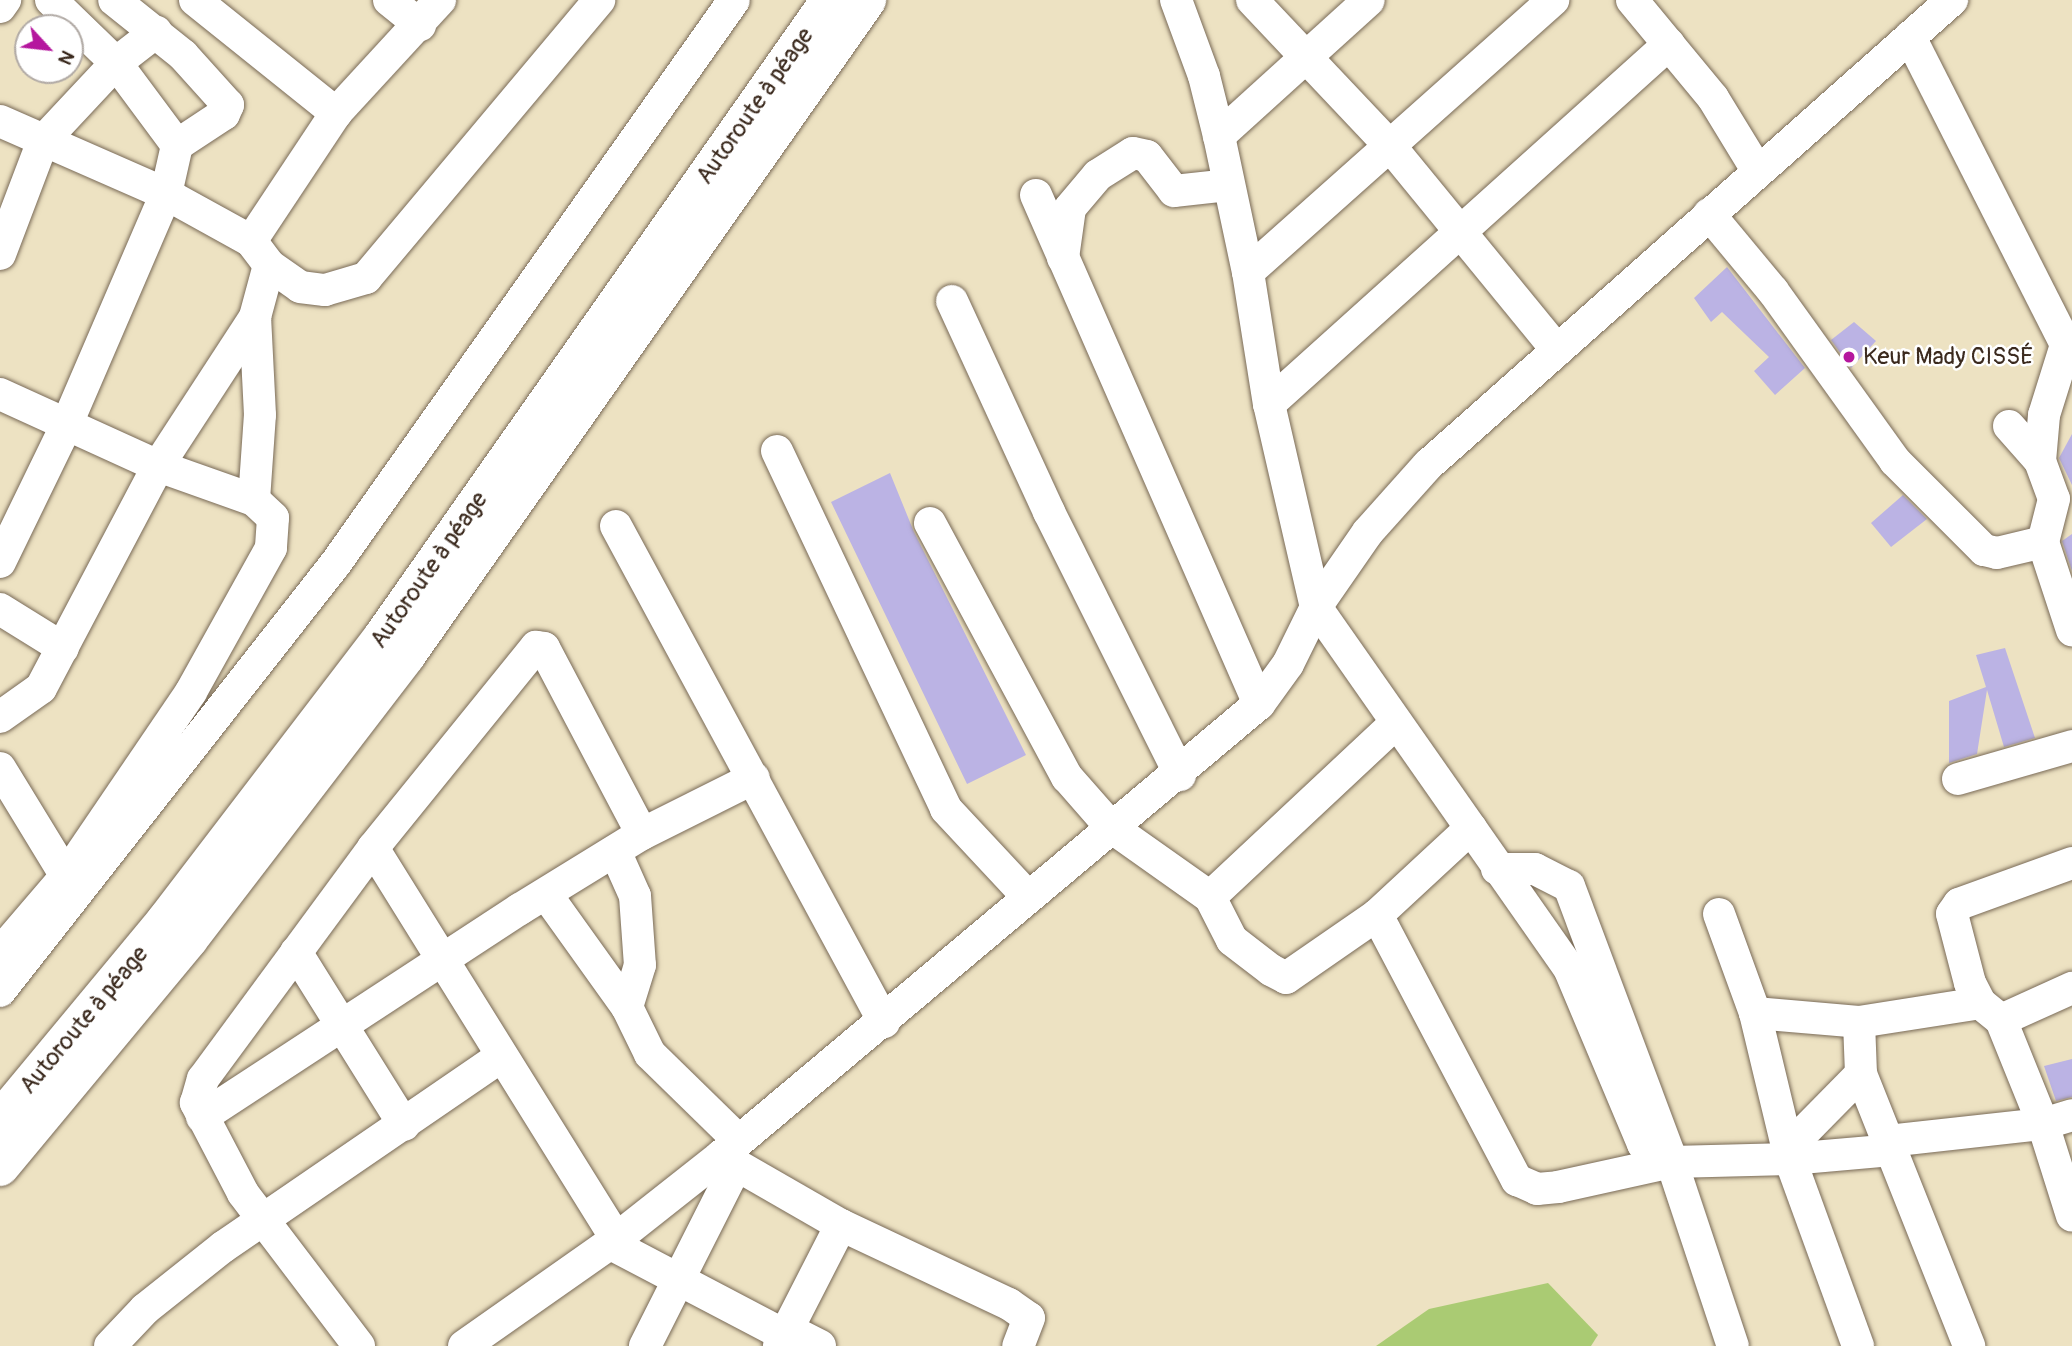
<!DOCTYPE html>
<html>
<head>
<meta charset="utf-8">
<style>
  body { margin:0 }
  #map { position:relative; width:2072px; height:1346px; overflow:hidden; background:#ede2c2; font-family:Pangolin,sans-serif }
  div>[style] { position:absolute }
  .green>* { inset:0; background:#aacb73 }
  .building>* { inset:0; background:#bbb3e4 }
  .roads { filter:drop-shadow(0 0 2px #796a57) drop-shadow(0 0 2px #796a57) }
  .minor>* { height:32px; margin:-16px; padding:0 16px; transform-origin:16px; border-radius:16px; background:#fff }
  .highway>* { height:38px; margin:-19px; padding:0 19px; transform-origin:19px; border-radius:19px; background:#fff }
  .dots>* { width:19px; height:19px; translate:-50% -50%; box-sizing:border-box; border:4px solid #fff; border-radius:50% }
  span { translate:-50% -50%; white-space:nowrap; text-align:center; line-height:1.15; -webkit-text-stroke:5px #fff; paint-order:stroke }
  .street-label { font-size:24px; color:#3b2a1e }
  .poi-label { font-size:24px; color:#3b2a1e }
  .left { translate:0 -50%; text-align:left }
  .north { position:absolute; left:14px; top:14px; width:70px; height:70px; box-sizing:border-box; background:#fff; border:2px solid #b1aaa5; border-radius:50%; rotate:117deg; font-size:19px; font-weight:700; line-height:28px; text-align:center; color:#3b2a1e }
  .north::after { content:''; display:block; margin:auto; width:24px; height:32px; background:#b5179e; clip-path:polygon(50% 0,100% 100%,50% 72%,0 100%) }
</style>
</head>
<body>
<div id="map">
  <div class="green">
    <div style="clip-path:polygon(1548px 1283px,1598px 1335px,1591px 1346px,1376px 1346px,1429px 1309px)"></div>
  </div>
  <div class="building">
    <div style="clip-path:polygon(1727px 267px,1805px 368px,1775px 395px,1754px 371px,1769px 357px,1722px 312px,1711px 322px,1694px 298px)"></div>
    <div style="clip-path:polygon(1854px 322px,1876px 341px,1851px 368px,1831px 340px)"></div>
    <div style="clip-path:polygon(2072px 434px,2072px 485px,2059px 458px)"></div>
    <div style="clip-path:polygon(890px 473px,914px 532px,1026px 755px,967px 784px,831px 502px)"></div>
    <div style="clip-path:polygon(1903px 495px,1927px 519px,1891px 547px,1871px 523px)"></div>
    <div style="clip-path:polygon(2072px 534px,2072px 571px,2062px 541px)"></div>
    <div style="clip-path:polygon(2005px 648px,2035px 738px,2004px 747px,1987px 690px,1977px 754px,1949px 763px,1949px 701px,1986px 687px,1976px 655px)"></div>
    <div style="clip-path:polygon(2072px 1059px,2072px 1097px,2056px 1101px,2044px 1066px)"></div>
  </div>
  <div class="roads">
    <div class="minor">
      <div style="left:51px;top:0;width:91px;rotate:44.1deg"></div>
      <div style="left:116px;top:63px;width:102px;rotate:53.4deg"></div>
      <div style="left:195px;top:0;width:181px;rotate:38.7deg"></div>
      <div style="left:389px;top:0;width:40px;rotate:39deg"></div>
      <div style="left:1176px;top:0;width:81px;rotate:69.8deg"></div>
      <div style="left:1204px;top:76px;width:62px;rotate:76deg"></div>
      <div style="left:1219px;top:136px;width:139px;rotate:78deg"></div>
      <div style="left:1248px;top:272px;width:134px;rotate:81deg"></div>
      <div style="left:1269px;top:404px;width:208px;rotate:77deg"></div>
      <div style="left:1316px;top:607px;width:441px;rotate:55deg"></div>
      <div style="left:1569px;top:968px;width:191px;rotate:67.2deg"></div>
      <div style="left:1643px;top:1144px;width:28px;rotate:21deg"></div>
      <div style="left:1252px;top:0;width:201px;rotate:46.6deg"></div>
      <div style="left:1390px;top:146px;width:264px;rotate:50.7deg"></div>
      <div style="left:1632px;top:0;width:127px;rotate:50.4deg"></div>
      <div style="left:1713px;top:98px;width:84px;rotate:58.6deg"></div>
      <div style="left:0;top:7px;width:9px;rotate:-54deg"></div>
      <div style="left:1910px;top:37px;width:359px;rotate:63.1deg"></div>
      <div style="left:0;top:121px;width:181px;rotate:23.7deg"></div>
      <div style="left:166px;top:194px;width:97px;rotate:28.9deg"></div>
      <div style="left:251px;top:241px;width:30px;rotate:53deg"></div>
      <div style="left:269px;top:265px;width:38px;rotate:35deg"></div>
      <div style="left:300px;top:287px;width:25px;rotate:7deg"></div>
      <div style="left:325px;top:290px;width:43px;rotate:-16.3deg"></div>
      <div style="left:366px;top:278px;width:363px;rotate:-50deg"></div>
      <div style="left:1219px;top:136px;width:202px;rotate:-42.2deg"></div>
      <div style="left:1036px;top:195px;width:556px;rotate:66.34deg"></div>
      <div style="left:1709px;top:214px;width:100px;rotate:50.3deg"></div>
      <div style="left:1773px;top:291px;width:209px;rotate:54.3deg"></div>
      <div style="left:1895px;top:461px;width:126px;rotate:45deg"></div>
      <div style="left:1984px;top:550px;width:13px;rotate:13deg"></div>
      <div style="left:1997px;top:553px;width:47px;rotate:-13.4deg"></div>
      <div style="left:251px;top:241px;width:154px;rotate:-56.4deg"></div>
      <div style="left:336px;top:113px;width:154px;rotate:-47.4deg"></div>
      <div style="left:0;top:254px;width:121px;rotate:-69.2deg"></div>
      <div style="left:43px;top:141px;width:107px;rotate:-46.9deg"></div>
      <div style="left:116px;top:63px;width:51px;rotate:-37.8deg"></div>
      <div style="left:1063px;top:258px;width:50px;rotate:-82deg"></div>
      <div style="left:1070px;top:208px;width:43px;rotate:-49.7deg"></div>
      <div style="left:1098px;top:175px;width:41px;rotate:-32.2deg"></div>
      <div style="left:1133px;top:153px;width:14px;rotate:12deg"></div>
      <div style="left:1147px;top:156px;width:44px;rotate:52.4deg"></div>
      <div style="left:1174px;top:191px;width:54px;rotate:-6.3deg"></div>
      <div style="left:1248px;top:272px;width:409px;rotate:-41.7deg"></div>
      <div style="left:952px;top:301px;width:232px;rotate:65.3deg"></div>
      <div style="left:1049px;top:512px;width:294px;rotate:63.5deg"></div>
      <div style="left:0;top:394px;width:174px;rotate:24.5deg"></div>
      <div style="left:158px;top:466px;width:102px;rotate:19.5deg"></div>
      <div style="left:254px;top:500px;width:26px;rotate:43deg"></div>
      <div style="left:273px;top:518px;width:30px;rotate:94deg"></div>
      <div style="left:271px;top:548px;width:165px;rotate:119.1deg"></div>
      <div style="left:191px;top:692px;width:222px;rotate:124.2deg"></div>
      <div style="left:66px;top:876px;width:101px;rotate:130.6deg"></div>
      <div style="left:1269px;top:404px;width:538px;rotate:-41.99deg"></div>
      <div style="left:2009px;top:426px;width:47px;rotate:48.5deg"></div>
      <div style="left:2040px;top:461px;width:40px;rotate:69.8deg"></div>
      <div style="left:2054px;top:499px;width:44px;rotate:104.3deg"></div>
      <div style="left:2043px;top:542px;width:93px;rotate:71.8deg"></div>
      <div style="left:777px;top:451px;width:396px;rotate:64.7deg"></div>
      <div style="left:946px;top:809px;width:119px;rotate:47deg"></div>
      <div style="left:2040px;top:461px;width:46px;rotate:-85deg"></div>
      <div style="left:2044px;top:415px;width:70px;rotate:-72.6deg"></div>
      <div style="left:254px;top:500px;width:85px;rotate:-86deg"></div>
      <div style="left:260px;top:415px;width:98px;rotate:-92.9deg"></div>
      <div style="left:255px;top:317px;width:54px;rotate:-74.9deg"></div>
      <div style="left:930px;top:523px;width:289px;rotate:61.7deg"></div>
      <div style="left:1067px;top:777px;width:67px;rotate:48.7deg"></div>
      <div style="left:1111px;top:827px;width:121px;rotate:35.3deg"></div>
      <div style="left:1210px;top:897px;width:48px;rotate:62.9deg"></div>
      <div style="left:1232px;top:940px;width:49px;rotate:37.6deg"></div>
      <div style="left:1271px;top:970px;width:17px;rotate:28deg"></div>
      <div style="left:1286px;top:978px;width:111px;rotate:-34.7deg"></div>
      <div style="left:1377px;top:915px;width:128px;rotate:-42.8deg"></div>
      <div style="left:616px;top:526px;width:564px;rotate:61.62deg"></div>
      <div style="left:0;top:562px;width:151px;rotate:-64.1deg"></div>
      <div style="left:66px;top:426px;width:253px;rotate:-66.7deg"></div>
      <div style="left:166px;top:194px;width:50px;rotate:-77.3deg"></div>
      <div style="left:177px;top:145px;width:56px;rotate:-33.4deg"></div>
      <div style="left:224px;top:114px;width:10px;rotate:-66deg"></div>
      <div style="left:228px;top:105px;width:67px;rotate:-132deg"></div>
      <div style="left:183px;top:55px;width:88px;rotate:-141.4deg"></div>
      <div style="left:0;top:609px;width:74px;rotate:31.8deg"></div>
      <div style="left:0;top:717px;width:50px;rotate:-35.3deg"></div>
      <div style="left:41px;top:688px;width:251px;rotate:-62.2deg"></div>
      <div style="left:158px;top:466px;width:178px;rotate:-56.9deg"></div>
      <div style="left:0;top:768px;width:127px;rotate:58.6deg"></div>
      <div style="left:1958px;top:779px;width:119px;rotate:-16.1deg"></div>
      <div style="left:373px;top:848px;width:460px;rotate:58.1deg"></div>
      <div style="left:615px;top:851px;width:49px;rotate:66deg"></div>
      <div style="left:635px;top:896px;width:69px;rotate:85.9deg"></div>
      <div style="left:640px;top:965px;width:44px;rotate:107.2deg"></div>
      <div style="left:627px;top:1007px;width:52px;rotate:63.9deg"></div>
      <div style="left:650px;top:1054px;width:124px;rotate:44.3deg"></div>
      <div style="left:2072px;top:863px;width:120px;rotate:160.1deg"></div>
      <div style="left:1959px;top:904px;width:12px;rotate:125deg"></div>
      <div style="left:1952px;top:914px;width:71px;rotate:75.4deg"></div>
      <div style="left:1970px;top:983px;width:22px;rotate:63deg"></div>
      <div style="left:1980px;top:1003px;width:27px;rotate:39deg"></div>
      <div style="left:2001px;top:1020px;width:112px;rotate:68deg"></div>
      <div style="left:2043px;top:1124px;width:96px;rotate:72.5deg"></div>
      <div style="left:1497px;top:869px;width:38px"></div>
      <div style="left:1535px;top:869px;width:38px;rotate:27deg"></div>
      <div style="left:1569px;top:886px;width:286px;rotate:69.5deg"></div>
      <div style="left:1669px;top:1154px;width:202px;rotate:71.6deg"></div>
      <div style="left:546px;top:894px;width:139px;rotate:54.4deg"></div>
      <div style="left:1210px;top:897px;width:255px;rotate:-43.1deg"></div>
      <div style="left:1719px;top:914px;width:105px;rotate:70deg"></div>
      <div style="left:1755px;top:1013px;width:150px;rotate:76.5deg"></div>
      <div style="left:1790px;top:1159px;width:199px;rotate:70deg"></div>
      <div style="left:1377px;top:915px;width:300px;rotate:62.2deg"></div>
      <div style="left:1517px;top:1180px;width:22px;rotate:24deg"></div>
      <div style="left:1537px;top:1189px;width:21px;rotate:-5deg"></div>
      <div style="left:1558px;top:1187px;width:117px;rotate:-12.4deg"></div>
      <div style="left:1672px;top:1162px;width:118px;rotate:-1.5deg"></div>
      <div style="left:1790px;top:1159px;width:102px;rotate:-5deg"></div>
      <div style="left:296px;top:952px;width:204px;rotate:58deg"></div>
      <div style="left:0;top:991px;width:544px;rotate:-51.87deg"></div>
      <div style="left:336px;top:563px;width:689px;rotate:-54.74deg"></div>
      <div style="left:1755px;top:1013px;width:104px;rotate:4.9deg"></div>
      <div style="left:1859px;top:1022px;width:122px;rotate:-8.9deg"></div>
      <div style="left:2001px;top:1020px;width:78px;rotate:-24.3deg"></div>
      <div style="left:1859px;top:1022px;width:52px;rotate:87.8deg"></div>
      <div style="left:1861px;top:1074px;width:293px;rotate:68.3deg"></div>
      <div style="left:202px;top:1117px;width:380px;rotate:-33.2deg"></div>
      <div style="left:520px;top:909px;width:143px;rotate:-31.6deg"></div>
      <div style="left:642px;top:834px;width:125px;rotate:-26.6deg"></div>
      <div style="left:1888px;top:1141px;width:156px;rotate:-6.3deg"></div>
      <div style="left:2043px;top:1124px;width:30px;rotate:-17deg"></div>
      <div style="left:1788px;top:1148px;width:104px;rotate:-45.4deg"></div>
      <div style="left:721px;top:1156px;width:138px;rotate:29.9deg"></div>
      <div style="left:841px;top:1225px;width:186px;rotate:25.2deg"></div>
      <div style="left:1009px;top:1304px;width:24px;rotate:35deg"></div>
      <div style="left:1029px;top:1318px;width:30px;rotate:111deg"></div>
      <div style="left:611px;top:1244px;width:195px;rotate:27.7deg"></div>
      <div style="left:787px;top:1329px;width:37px;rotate:27deg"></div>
      <div style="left:110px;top:1346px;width:51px;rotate:-46.6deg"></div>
      <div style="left:145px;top:1309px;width:100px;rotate:-38.5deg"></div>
      <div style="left:223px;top:1247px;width:338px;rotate:-34.4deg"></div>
      <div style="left:359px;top:1346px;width:192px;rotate:-127.2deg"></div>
      <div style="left:243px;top:1193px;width:102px;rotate:-117.6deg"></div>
      <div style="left:196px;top:1103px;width:25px;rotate:-74deg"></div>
      <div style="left:203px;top:1079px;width:287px;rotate:-53.6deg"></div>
      <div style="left:373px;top:848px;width:259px;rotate:-51deg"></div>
      <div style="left:536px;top:647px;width:8px;rotate:7deg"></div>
      <div style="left:544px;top:648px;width:210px;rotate:62.2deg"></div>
      <div style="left:464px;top:1346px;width:186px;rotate:-35.1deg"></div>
      <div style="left:616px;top:1239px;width:134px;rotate:-38.3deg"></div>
      <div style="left:721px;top:1156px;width:703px;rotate:-40.04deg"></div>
      <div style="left:1259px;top:704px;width:49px;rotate:-54.1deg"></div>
      <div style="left:1288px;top:664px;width:64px;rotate:-63.8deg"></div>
      <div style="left:1316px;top:607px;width:91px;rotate:-55.3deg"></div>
      <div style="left:1368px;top:532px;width:90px;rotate:-48.2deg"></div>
      <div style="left:1428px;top:465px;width:701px;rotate:-41.59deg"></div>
      <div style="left:645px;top:1346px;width:202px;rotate:-63.2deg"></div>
      <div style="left:779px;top:1346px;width:136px;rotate:-62.9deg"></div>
    </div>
    <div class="highway">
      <div style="left:0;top:1120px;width:260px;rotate:-50.3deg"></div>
      <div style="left:166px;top:920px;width:357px;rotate:-52.6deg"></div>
      <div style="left:383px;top:636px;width:777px;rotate:-54.9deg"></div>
      <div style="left:0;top:1167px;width:296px;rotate:-50.3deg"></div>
      <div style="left:189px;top:939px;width:357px;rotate:-52.5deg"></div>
      <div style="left:406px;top:656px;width:802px;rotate:-54.9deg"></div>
    </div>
  </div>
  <div class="dots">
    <div style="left:1849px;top:357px;background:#b5179e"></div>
  </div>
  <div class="street-label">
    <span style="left:755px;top:106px;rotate:-55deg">Autoroute à péage</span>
    <span style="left:429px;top:570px;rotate:-55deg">Autoroute à péage</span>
    <span style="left:84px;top:1020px;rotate:-50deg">Autoroute à péage</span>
  </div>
  <div class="poi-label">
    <span class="left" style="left:1863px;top:357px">Keur Mady CISSÉ</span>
  </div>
  <div class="north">N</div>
</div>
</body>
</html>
